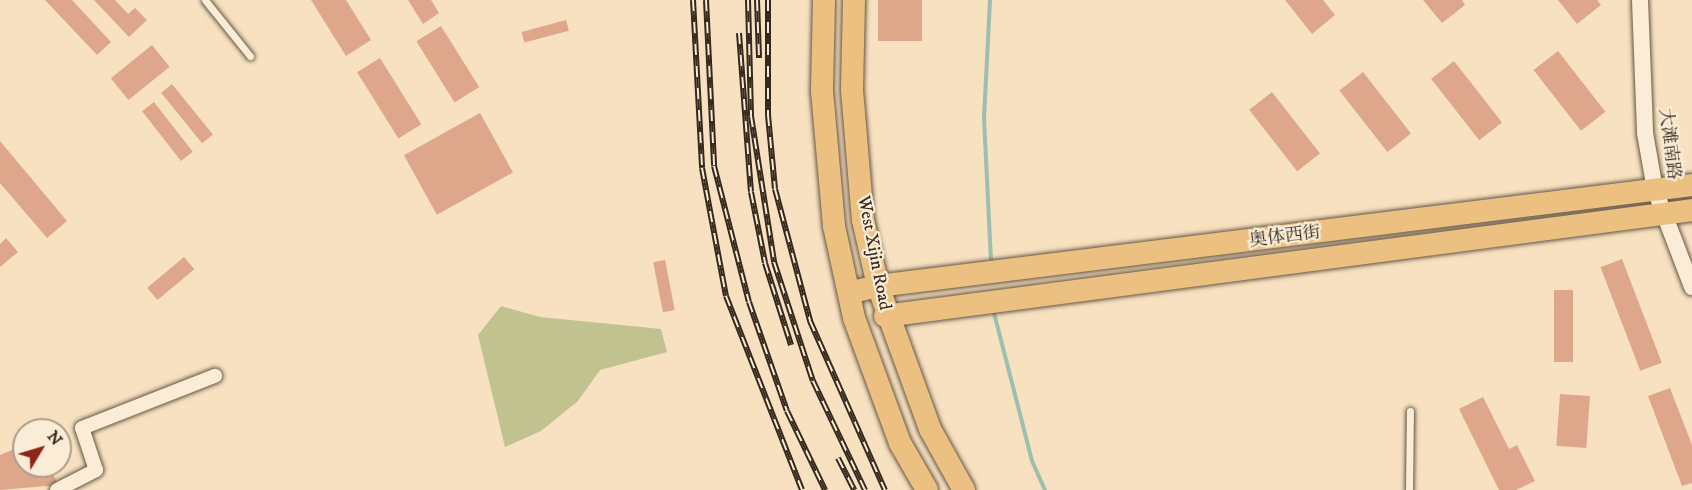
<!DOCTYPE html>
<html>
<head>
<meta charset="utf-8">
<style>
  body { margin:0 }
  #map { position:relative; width:1692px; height:490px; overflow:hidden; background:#f8e1c0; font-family:"IM FELL DW Pica","Noto Serif SC",serif }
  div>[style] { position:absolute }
  .green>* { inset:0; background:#c0c290 }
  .stream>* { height:4px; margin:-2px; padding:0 2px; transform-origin:2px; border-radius:2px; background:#9dbeb0 }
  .building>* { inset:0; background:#dea68b; transform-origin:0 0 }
  .roads { filter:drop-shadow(0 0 2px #655745) drop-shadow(0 0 2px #655745) }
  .service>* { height:7px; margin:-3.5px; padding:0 3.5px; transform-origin:3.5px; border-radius:3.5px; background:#faecd6 }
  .minor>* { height:14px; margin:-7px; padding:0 7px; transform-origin:7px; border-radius:7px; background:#faecd6 }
  .tertiary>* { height:16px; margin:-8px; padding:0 8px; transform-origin:8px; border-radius:8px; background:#faecd6 }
  .primary>* { height:22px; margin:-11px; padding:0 11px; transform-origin:11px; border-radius:11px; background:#ecc080 }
  .trunk>* { height:22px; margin:-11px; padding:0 11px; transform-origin:11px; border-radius:11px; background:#ecc080 }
  .rail>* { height:6px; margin-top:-3px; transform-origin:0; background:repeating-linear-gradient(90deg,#faecd6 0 11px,#34291c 0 22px); box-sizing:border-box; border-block:2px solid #34291c }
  span { translate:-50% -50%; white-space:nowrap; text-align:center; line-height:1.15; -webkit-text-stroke:4.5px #faecd6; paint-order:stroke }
  .street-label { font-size:18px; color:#34291c }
  .north { position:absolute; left:12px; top:418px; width:60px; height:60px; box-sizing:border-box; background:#faecd6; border:2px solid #ab9e8c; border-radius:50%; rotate:52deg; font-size:16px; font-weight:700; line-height:24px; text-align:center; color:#34291c }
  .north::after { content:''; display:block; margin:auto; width:21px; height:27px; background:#8f2418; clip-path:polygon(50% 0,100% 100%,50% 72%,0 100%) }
</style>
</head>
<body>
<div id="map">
  <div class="green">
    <div style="clip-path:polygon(501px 306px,540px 317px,661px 329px,667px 352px,600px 370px,578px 401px,541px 431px,505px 447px,478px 335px)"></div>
  </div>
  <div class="stream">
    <div style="left:990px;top:0;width:118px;rotate:92.9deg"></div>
    <div style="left:984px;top:118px;width:145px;rotate:87.2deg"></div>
    <div style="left:993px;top:309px;width:157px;rotate:75.6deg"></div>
    <div style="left:1032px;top:461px;width:32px;rotate:66deg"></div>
  </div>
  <div class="building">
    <div style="clip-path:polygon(45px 0,72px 0,111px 42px,97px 55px)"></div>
    <div style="clip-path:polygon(94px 0,115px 0,128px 14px,135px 8px,147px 20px,129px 37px)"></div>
    <div style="clip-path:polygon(311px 0,346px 0,371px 40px,346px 56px)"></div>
    <div style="clip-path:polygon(408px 0,431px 0,439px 13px,423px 24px)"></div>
    <div style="left:878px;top:0;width:44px;height:41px"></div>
    <div style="clip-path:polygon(1285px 0,1323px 0,1335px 15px,1312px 34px)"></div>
    <div style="clip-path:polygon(1423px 0,1462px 0,1465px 5px,1442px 23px)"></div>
    <div style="clip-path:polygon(1558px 0,1597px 0,1601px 5px,1577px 24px)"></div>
    <div style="left:566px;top:20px;width:11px;height:46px;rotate:75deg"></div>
    <div style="left:441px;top:26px;width:72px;height:29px;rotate:58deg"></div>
    <div style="left:152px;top:45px;width:28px;height:53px;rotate:51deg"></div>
    <div style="left:1558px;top:51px;width:77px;height:31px;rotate:52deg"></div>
    <div style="left:380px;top:58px;width:78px;height:27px;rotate:58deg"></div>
    <div style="left:1454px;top:61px;width:78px;height:29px;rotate:52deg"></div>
    <div style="left:1363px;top:72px;width:78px;height:30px;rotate:52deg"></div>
    <div style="left:172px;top:84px;width:65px;height:14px;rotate:51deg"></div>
    <div style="left:1272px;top:92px;width:78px;height:29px;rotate:52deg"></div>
    <div style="left:154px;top:102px;width:63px;height:15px;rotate:52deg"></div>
    <div style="left:480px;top:113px;width:68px;height:87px;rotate:61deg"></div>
    <div style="clip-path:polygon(0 141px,67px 221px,47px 238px,0 183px)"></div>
    <div style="clip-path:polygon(6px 238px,18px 252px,0 267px,0 244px)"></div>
    <div style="left:184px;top:257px;width:16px;height:48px;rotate:50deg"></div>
    <div style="left:1622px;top:259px;width:111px;height:23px;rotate:69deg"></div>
    <div style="left:665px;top:260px;width:51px;height:12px;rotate:79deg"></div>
    <div style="left:1554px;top:290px;width:19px;height:72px"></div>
    <div style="clip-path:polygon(1670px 388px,1692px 445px,1692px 483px,1682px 486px,1648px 396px)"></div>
    <div style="left:1560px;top:394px;width:30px;height:52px;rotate:4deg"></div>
    <div style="clip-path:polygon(1483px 397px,1509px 449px,1517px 445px,1535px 481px,1516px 490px,1499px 490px,1459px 409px)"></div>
    <div style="clip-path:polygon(24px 445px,24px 466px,50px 466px,58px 485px,0 490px,0 455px)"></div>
  </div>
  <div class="roads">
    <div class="service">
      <div style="left:205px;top:0;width:72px;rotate:51.2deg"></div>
      <div style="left:1409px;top:490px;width:79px;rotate:-89.3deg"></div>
    </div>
    <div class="minor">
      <div style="left:57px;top:490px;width:44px;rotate:-27.1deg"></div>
      <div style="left:96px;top:470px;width:44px;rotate:-108.4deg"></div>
      <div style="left:82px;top:428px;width:143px;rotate:-21.4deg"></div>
    </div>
    <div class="tertiary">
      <div style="left:1640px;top:0;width:133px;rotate:87.8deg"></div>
      <div style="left:1645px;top:133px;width:58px;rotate:80deg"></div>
      <div style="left:1655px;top:190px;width:104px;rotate:69.1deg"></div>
    </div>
    <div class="primary">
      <div style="left:824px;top:0;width:91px;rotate:91.3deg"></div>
      <div style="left:822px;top:91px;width:136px;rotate:84.9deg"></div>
      <div style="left:834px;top:226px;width:94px;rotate:77.7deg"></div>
      <div style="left:854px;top:318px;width:133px;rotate:69.8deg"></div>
      <div style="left:900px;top:443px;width:54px;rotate:60.1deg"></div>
      <div style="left:854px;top:0;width:90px;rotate:91.3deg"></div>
      <div style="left:852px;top:90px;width:130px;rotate:85.2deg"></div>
      <div style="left:863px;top:220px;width:68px;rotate:77.2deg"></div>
      <div style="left:878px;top:286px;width:152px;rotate:70deg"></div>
      <div style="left:930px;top:429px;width:70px;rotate:60.9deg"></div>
      <div style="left:878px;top:286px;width:820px;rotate:-7.07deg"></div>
      <div style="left:885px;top:316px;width:814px;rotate:-7.48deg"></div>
    </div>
    <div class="trunk">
      <div style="left:849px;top:293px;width:30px;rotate:-14deg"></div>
    </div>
  </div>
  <div class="rail">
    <div style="left:693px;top:0;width:168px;rotate:86.9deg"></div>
    <div style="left:702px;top:168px;width:130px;rotate:79.4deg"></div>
    <div style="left:726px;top:296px;width:208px;rotate:68.6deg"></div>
    <div style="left:706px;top:0;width:166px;rotate:87.2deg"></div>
    <div style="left:714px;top:166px;width:140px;rotate:75.6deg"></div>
    <div style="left:749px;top:302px;width:115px;rotate:70.8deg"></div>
    <div style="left:787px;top:411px;width:88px;rotate:64.3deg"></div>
    <div style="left:748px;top:0;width:116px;rotate:88.5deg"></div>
    <div style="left:751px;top:116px;width:148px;rotate:81deg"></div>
    <div style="left:774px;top:262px;width:125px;rotate:71.9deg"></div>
    <div style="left:813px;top:381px;width:121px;rotate:64.5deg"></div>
    <div style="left:757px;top:0;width:58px;rotate:88deg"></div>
    <div style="left:768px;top:0;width:115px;rotate:90deg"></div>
    <div style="left:768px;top:115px;width:74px;rotate:84.6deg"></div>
    <div style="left:775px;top:189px;width:137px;rotate:75.1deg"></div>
    <div style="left:810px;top:321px;width:185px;rotate:66.1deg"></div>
    <div style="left:739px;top:33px;width:159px;rotate:85.7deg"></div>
    <div style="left:751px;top:192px;width:72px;rotate:78.8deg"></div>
    <div style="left:765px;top:263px;width:86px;rotate:72.4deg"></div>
    <div style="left:838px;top:458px;width:36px;rotate:63deg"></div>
  </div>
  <div class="street-label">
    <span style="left:1669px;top:144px;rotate:83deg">大滩南路</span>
    <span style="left:1285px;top:237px;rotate:-7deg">奥体西街</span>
    <span style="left:874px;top:253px;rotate:79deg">West Xijin Road</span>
  </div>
  <div class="north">N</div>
</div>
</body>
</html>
